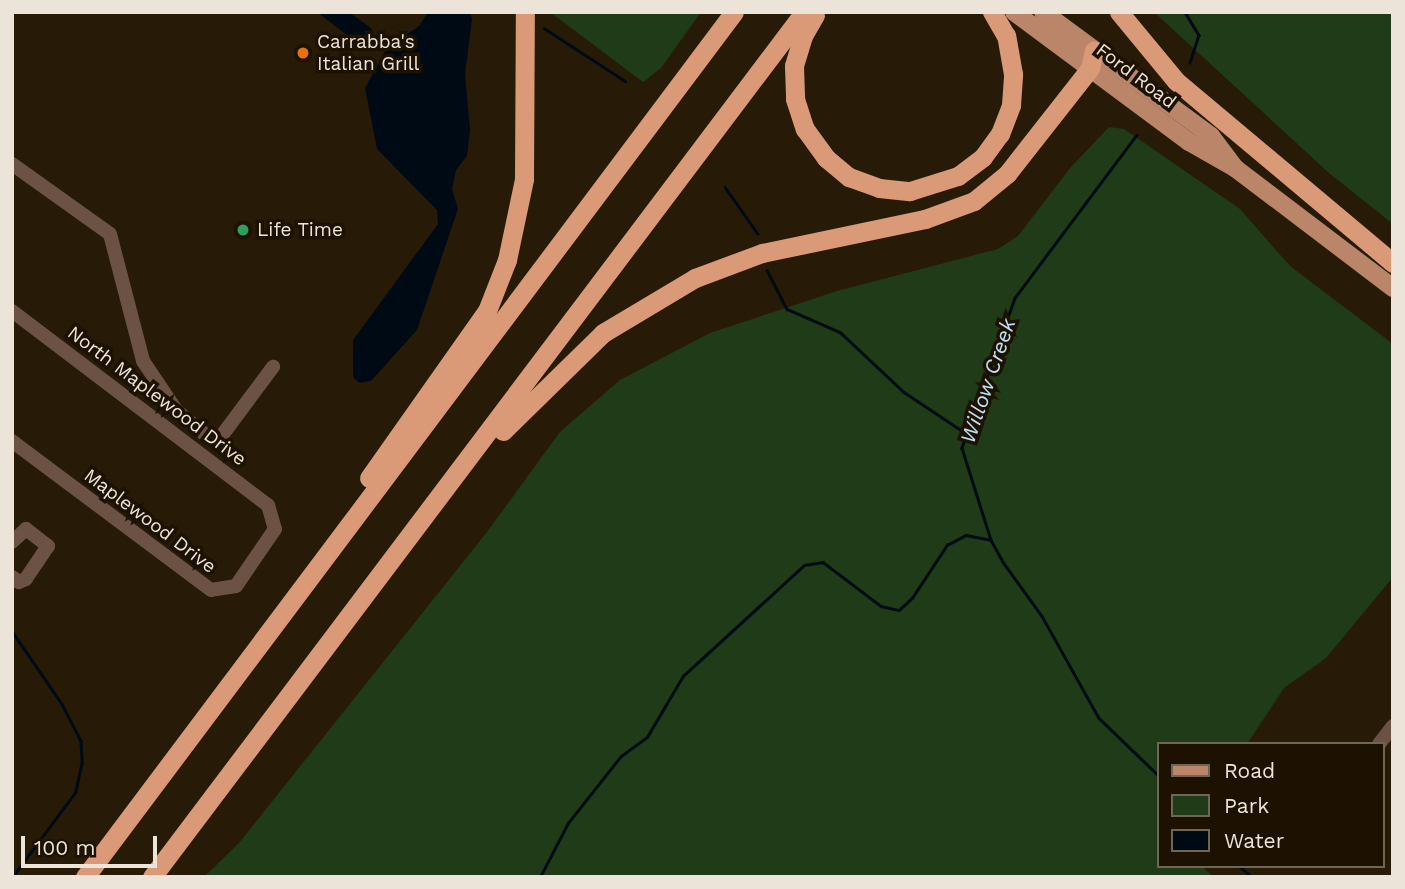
<!DOCTYPE html>
<html>
<head>
<meta charset="utf-8">
<style>
  body { margin:0 }
  #map { position:relative; width:1405px; height:889px; overflow:hidden; background:#271b08; font-family:"Work Sans",sans-serif }
  div>[style] { position:absolute }
  .green>* { inset:0; background:#203b17 }
  .water>* { inset:0; background:#000a15 }
  .stream>* { height:2.5px; margin:-1.25px; padding:0 1.25px; transform-origin:1.25px; border-radius:1.25px; background:#000a15 }
  .minor>* { height:14px; margin:-7px; padding:0 7px; transform-origin:7px; border-radius:7px; background:#6c5244 }
  .major>* { height:18px; margin:-9px; padding:0 9px; transform-origin:9px; border-radius:9px; background:#ba8569 }
  .highway>* { height:19px; margin:-9.5px; padding:0 9.5px; transform-origin:9.5px; border-radius:9.5px; background:#da9977 }
  .dots>* { width:19px; height:19px; translate:-50% -50%; box-sizing:border-box; border:4px solid #1d1202; border-radius:50% }
  span { translate:-50% -50%; white-space:nowrap; text-align:center; line-height:1.15; -webkit-text-stroke:7px #1d1202; paint-order:stroke }
  .poi-label { font-size:19px; color:#ece4d8 }
  .left { translate:0 -50%; text-align:left }
  .street-label { font-size:19px; color:#ece4d8 }
  .water-label { font-size:21px; color:#bee1f8; font-style:italic }
  .frame { position:absolute; inset:0; border:14px solid #ece4d8; pointer-events:none }
  .legend { position:absolute; left:1157px; top:742px; width:228px; height:126px; box-sizing:border-box; background:#1d1202; border:2px solid #706658; margin:0; padding:9px 12px; list-style:none; font-size:21px; color:#ece4d8 }
  .legend li { display:flex; align-items:center; gap:14px; height:35px }
  .legend b { width:35px; border:2px solid #706658 }
  .scale { position:absolute; left:21px; top:836px; width:136px; height:32px; box-sizing:border-box; border:4px solid #ece4d8; border-top:0; padding-left:9px; font-size:21px; line-height:24px; white-space:nowrap; color:#ece4d8; -webkit-text-stroke:5px #1d1202; paint-order:stroke }
</style>
</head>
<body>
<div id="map">
  <div class="green">
    <div style="clip-path:polygon(550px 12px,701px 12px,661px 68px,643px 82px)"></div>
    <div style="clip-path:polygon(1154px 12px,1393px 12px,1393px 224px,1329px 173px)"></div>
    <div style="clip-path:polygon(1109px 127px,1124px 129px,1240px 209px,1290px 266px,1393px 344px,1393px 577px,1326px 658px,1284px 688px,1247px 744px,1158px 744px,1158px 866px,1201px 866px,1214px 877px,204px 877px,239px 843px,487px 532px,560px 432px,620px 380px,710px 333px,837px 291px,998px 249px,1018px 236px,1071px 167px)"></div>
  </div>
  <div class="water">
    <div style="clip-path:polygon(317px 12px,349px 12px,371px 28px,374px 42px,360px 45px)"></div>
    <div style="clip-path:polygon(428px 12px,470px 12px,472px 19px,465px 74px,470px 130px,467px 156px,456px 170px,452px 189px,458px 209px,417px 330px,371px 381px,359px 383px,353px 377px,353px 340px,438px 224px,437px 210px,377px 149px,365px 88px,387px 48px,419px 26px)"></div>
  </div>
  <div class="stream">
    <div style="left:1185px;top:12px;width:27px;rotate:59deg"></div>
    <div style="left:1199px;top:35px;width:29px;rotate:108deg"></div>
    <div style="left:544px;top:28px;width:97px;rotate:33.2deg"></div>
    <div style="left:1137px;top:135px;width:204px;rotate:126.8deg"></div>
    <div style="left:1015px;top:298px;width:159px;rotate:109.5deg"></div>
    <div style="left:962px;top:448px;width:96px;rotate:72.5deg"></div>
    <div style="left:991px;top:540px;width:25px;rotate:61deg"></div>
    <div style="left:1003px;top:562px;width:67px;rotate:54.2deg"></div>
    <div style="left:1042px;top:616px;width:117px;rotate:60.8deg"></div>
    <div style="left:1099px;top:718px;width:82px;rotate:44deg"></div>
    <div style="left:725px;top:187px;width:57px;rotate:54.9deg"></div>
    <div style="left:767px;top:270px;width:44px;rotate:62.9deg"></div>
    <div style="left:787px;top:309px;width:58px;rotate:23.5deg"></div>
    <div style="left:840px;top:332px;width:88px;rotate:43.2deg"></div>
    <div style="left:904px;top:392px;width:72px;rotate:33.7deg"></div>
    <div style="left:12px;top:631px;width:88px;rotate:55.6deg"></div>
    <div style="left:62px;top:704px;width:42px;rotate:62.8deg"></div>
    <div style="left:81px;top:741px;width:22px;rotate:87deg"></div>
    <div style="left:82px;top:763px;width:30px;rotate:102deg"></div>
    <div style="left:76px;top:792px;width:106px;rotate:126.5deg"></div>
    <div style="left:1239px;top:866px;width:17px;rotate:40deg"></div>
    <div style="left:540px;top:877px;width:61px;rotate:-62.6deg"></div>
    <div style="left:568px;top:823px;width:85px;rotate:-51.7deg"></div>
    <div style="left:621px;top:756px;width:32px;rotate:-36deg"></div>
    <div style="left:647px;top:737px;width:71px;rotate:-59.5deg"></div>
    <div style="left:683px;top:676px;width:164px;rotate:-42.5deg"></div>
    <div style="left:804px;top:565px;width:19px;rotate:-9deg"></div>
    <div style="left:823px;top:562px;width:73px;rotate:37.2deg"></div>
    <div style="left:881px;top:606px;width:18px;rotate:13deg"></div>
    <div style="left:899px;top:610px;width:18px;rotate:-43deg"></div>
    <div style="left:912px;top:598px;width:64px;rotate:-56.6deg"></div>
    <div style="left:947px;top:545px;width:21px;rotate:-28deg"></div>
    <div style="left:966px;top:535px;width:25px;rotate:11deg"></div>
  </div>
  <div class="minor">
    <div style="left:12px;top:164px;width:120px;rotate:35.5deg"></div>
    <div style="left:110px;top:234px;width:131px;rotate:75.4deg"></div>
    <div style="left:143px;top:361px;width:59px;rotate:56deg"></div>
    <div style="left:176px;top:410px;width:42px;rotate:40.2deg"></div>
    <div style="left:208px;top:437px;width:12px;rotate:5deg"></div>
    <div style="left:220px;top:438px;width:89px;rotate:-53.3deg"></div>
    <div style="left:12px;top:311px;width:321px;rotate:37.2deg"></div>
    <div style="left:268px;top:505px;width:25px;rotate:74deg"></div>
    <div style="left:275px;top:529px;width:69px;rotate:124.4deg"></div>
    <div style="left:236px;top:586px;width:25px;rotate:171deg"></div>
    <div style="left:211px;top:590px;width:249px;rotate:-143.2deg"></div>
    <div style="left:12px;top:542px;width:19px;rotate:-43deg"></div>
    <div style="left:26px;top:529px;width:28px;rotate:38deg"></div>
    <div style="left:48px;top:546px;width:40px;rotate:124deg"></div>
    <div style="left:26px;top:579px;width:8px;rotate:157deg"></div>
    <div style="left:19px;top:582px;width:9px;rotate:-144deg"></div>
    <div style="left:1379px;top:744px;width:23px;rotate:-52deg"></div>
  </div>
  <div class="major">
    <div style="left:1014px;top:12px;width:218px;rotate:36.6deg"></div>
    <div style="left:1189px;top:142px;width:53px;rotate:29.5deg"></div>
    <div style="left:1235px;top:168px;width:198px;rotate:37.2deg"></div>
    <div style="left:1043px;top:12px;width:209px;rotate:36.4deg"></div>
    <div style="left:1211px;top:136px;width:40px;rotate:53deg"></div>
  </div>
  <div class="highway">
    <div style="left:1119px;top:12px;width:89px;rotate:50.4deg"></div>
    <div style="left:1176px;top:81px;width:283px;rotate:40deg"></div>
    <div style="left:815px;top:15px;width:24px;rotate:120deg"></div>
    <div style="left:803px;top:36px;width:31px;rotate:107deg"></div>
    <div style="left:794px;top:66px;width:33px;rotate:88deg"></div>
    <div style="left:795px;top:99px;width:32px;rotate:72deg"></div>
    <div style="left:805px;top:129px;width:36px;rotate:54deg"></div>
    <div style="left:826px;top:158px;width:30px;rotate:40deg"></div>
    <div style="left:849px;top:177px;width:32px;rotate:20deg"></div>
    <div style="left:879px;top:188px;width:31px;rotate:6deg"></div>
    <div style="left:910px;top:191px;width:50px;rotate:-17.4deg"></div>
    <div style="left:958px;top:176px;width:31px;rotate:-37deg"></div>
    <div style="left:983px;top:157px;width:29px;rotate:-54deg"></div>
    <div style="left:1000px;top:134px;width:31px;rotate:-69deg"></div>
    <div style="left:1011px;top:105px;width:31px;rotate:-86deg"></div>
    <div style="left:1013px;top:74px;width:39px;rotate:-100deg"></div>
    <div style="left:1006px;top:36px;width:28px;rotate:-120deg"></div>
    <div style="left:503px;top:431px;width:140px;rotate:-44.4deg"></div>
    <div style="left:603px;top:333px;width:107px;rotate:-30.9deg"></div>
    <div style="left:695px;top:278px;width:72px;rotate:-20.5deg"></div>
    <div style="left:762px;top:253px;width:167px;rotate:-11.8deg"></div>
    <div style="left:925px;top:219px;width:52px;rotate:-20.2deg"></div>
    <div style="left:974px;top:201px;width:43px;rotate:-39.3deg"></div>
    <div style="left:1007px;top:174px;width:135px;rotate:-51.9deg"></div>
    <div style="left:1090px;top:68px;width:18px;rotate:-77deg"></div>
    <div style="left:369px;top:478px;width:204px;rotate:-54.8deg"></div>
    <div style="left:487px;top:311px;width:55px;rotate:-68.6deg"></div>
    <div style="left:507px;top:260px;width:83px;rotate:-78.1deg"></div>
    <div style="left:524px;top:179px;width:167px;rotate:-89.7deg"></div>
    <div style="left:85px;top:877px;width:1081px;rotate:-53.12deg"></div>
    <div style="left:152px;top:877px;width:1083px;rotate:-52.99deg"></div>
  </div>
  <div class="dots">
    <div style="left:303px;top:53px;background:#e8710a"></div>
    <div style="left:243px;top:230px;background:#2e9e5b"></div>
  </div>
  <div class="poi-label">
    <span class="left" style="left:317px;top:53px">Carrabba's<br>Italian Grill</span>
    <span class="left" style="left:257px;top:230px">Life Time</span>
  </div>
  <div class="street-label">
    <span style="left:1136px;top:76px;rotate:37deg">Ford Road</span>
    <span style="left:157px;top:396px;rotate:37deg">North Maplewood Drive</span>
    <span style="left:150px;top:521px;rotate:37deg">Maplewood Drive</span>
  </div>
  <div class="water-label">
    <span style="left:988px;top:381px;rotate:-71deg">Willow Creek</span>
  </div>
  <div class="frame"></div>
  <ul class="legend">
  <li><b style="height:9px;background:#ba8569"></b>Road</li>
  <li><b style="height:19px;background:#203b17"></b>Park</li>
  <li><b style="height:19px;background:#000a15"></b>Water</li>
  </ul>
  <div class="scale">100 m</div>
</div>
</body>
</html>
